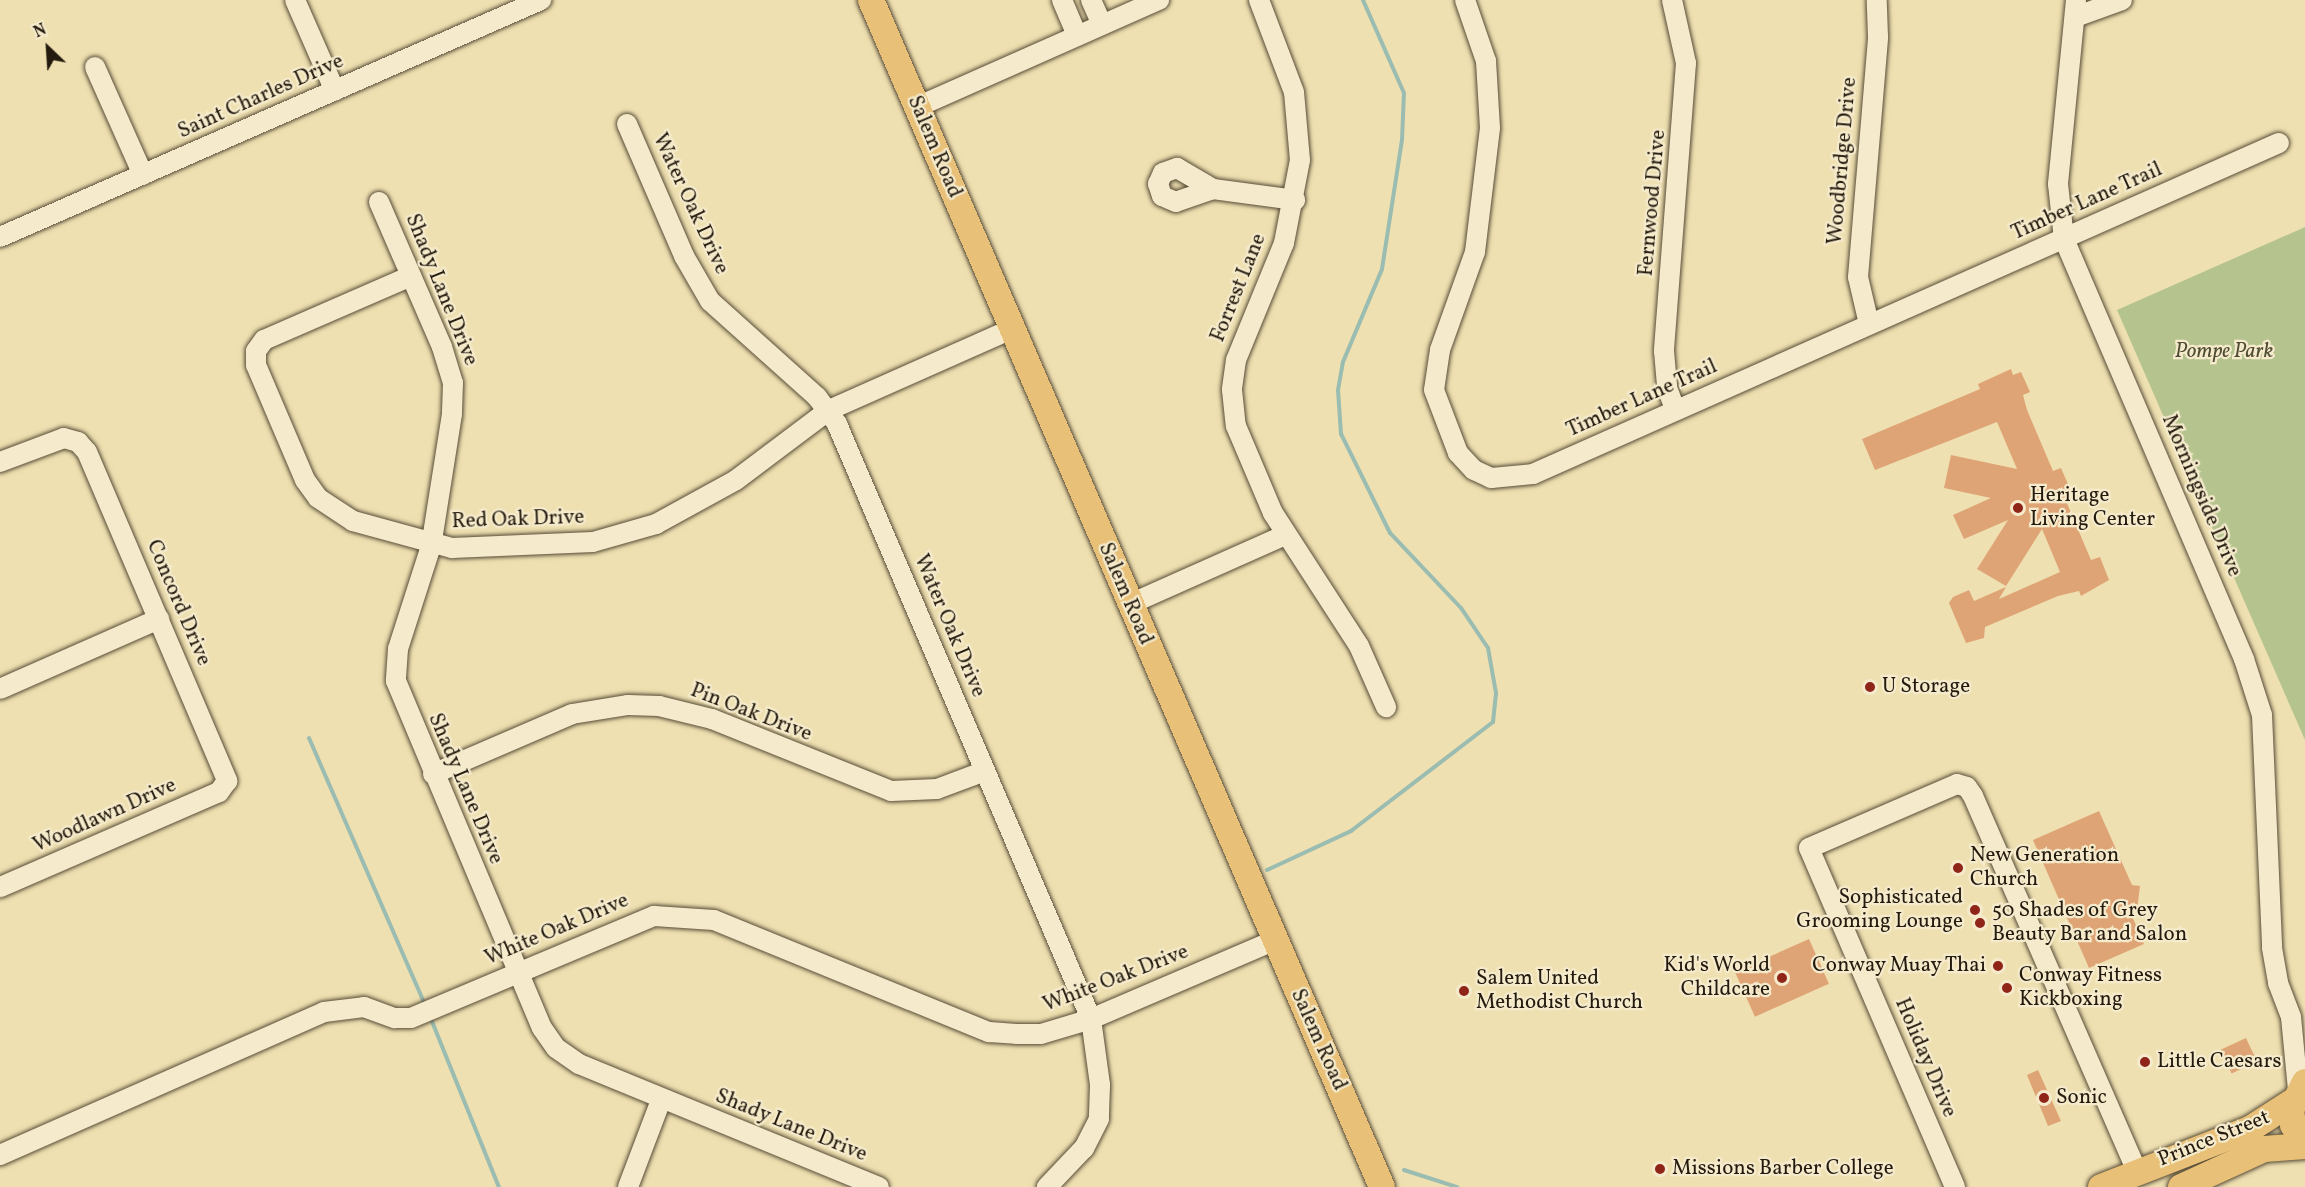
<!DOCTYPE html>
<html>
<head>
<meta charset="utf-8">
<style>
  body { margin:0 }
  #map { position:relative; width:2305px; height:1187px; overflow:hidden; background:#efe0b1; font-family:Vollkorn,serif }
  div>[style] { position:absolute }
  .green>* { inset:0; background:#b5c38f }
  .stream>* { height:4px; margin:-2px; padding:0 2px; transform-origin:2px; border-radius:2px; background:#9abcb1 }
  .building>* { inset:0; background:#dfa475; transform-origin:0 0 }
  .roads { filter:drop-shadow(0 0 2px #574c37) drop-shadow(0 0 2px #574c37) }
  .minor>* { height:20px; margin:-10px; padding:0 10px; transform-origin:10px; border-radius:10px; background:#f5ebcc }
  .major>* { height:26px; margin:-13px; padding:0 13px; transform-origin:13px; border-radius:13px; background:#e8c078 }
  .dots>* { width:16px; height:16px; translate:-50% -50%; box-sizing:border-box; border:3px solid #f5ebcc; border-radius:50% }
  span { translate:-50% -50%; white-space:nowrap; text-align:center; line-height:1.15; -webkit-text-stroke:4.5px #f5ebcc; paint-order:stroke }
  .street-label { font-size:21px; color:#241a0e }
  .park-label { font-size:21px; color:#504d35; font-style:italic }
  .poi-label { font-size:21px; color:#241a0e }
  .left { translate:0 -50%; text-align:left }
  .right { translate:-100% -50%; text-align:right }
  .north { position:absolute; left:18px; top:18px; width:60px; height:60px; -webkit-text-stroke:4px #f5ebcc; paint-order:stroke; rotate:335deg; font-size:16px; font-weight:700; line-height:24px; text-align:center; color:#241a0e }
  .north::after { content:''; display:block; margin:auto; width:21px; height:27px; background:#241a0e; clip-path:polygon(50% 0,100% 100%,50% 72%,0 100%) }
</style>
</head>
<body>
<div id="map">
  <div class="green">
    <div style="clip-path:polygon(2305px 227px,2305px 740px,2117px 310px)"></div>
  </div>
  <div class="stream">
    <div style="left:309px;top:738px;width:289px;rotate:66.5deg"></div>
    <div style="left:1267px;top:870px;width:93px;rotate:-24.9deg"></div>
    <div style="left:1351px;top:831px;width:179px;rotate:-37.5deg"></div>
    <div style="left:1493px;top:722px;width:29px;rotate:-84deg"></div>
    <div style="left:1496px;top:693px;width:46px;rotate:-100.1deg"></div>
    <div style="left:1488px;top:648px;width:48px;rotate:-124deg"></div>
    <div style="left:1461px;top:608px;width:103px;rotate:-133.4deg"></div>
    <div style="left:1390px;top:533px;width:110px;rotate:-116.3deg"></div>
    <div style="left:1341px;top:434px;width:44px;rotate:-93.9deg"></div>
    <div style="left:1338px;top:390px;width:28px;rotate:-80deg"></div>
    <div style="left:1343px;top:362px;width:101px;rotate:-67.2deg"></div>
    <div style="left:1382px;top:269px;width:131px;rotate:-81.2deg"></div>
    <div style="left:1402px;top:140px;width:47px;rotate:-87.6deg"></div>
    <div style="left:1404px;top:93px;width:102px;rotate:-113.8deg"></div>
    <div style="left:431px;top:1019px;width:181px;rotate:68deg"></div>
    <div style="left:1404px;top:1170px;width:56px;rotate:17.8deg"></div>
  </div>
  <div class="building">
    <div style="clip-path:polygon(2011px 369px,2013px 375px,2021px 372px,2030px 392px,2023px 395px,2027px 410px,2053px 471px,2061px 468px,2074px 498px,2066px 501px,2091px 560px,2100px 557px,2109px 580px,2081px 596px,2079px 591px,2058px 596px,1985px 627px,1984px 638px,1966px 643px,1949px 603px,1953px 597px,1969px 590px,1974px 601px,2006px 587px,1999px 599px,2060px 572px,2042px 529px,2006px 586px,1977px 569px,2008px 520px,1964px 539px,1953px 515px,1991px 498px,1944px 488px,1951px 455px,2017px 469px,1997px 422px,1875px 470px,1862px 439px,1980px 389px,1978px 384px)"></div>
    <div style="clip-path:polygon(2099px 811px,2132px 885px,2140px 886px,2137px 910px,2129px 909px,2144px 944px,2089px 968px,2033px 840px)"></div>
    <div style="left:1809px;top:939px;width:49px;height:81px;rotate:66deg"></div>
    <div style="left:2246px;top:1038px;width:26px;height:28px;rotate:65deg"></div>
    <div style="clip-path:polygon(2038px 1070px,2061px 1121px,2048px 1126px,2027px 1075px)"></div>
  </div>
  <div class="roads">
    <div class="minor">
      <div style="left:295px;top:0;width:99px;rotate:66.3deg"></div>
      <div style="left:1062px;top:0;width:39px;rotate:67deg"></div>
      <div style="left:1091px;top:0;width:27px;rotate:66deg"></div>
      <div style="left:1259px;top:0;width:98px;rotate:69.2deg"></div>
      <div style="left:1294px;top:92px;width:68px;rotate:85deg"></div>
      <div style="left:1300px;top:160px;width:85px;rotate:100.9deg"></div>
      <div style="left:1284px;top:243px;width:126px;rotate:112.3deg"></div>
      <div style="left:1236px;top:360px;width:30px;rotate:98deg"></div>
      <div style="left:1232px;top:390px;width:36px;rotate:84deg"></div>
      <div style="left:1236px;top:426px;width:95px;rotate:67deg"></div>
      <div style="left:1273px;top:513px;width:158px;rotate:57.1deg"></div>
      <div style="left:1359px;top:646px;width:67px;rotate:66.1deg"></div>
      <div style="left:1465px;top:0;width:65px;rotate:71deg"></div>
      <div style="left:1486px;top:61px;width:67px;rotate:86.6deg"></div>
      <div style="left:1490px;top:128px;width:125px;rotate:96.9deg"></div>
      <div style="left:1475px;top:252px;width:104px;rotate:109.7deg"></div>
      <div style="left:1440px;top:350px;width:40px;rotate:98.5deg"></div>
      <div style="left:1434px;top:390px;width:67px;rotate:69.1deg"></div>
      <div style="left:1458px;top:453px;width:23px;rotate:47deg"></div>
      <div style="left:1474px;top:470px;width:19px;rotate:25deg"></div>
      <div style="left:1491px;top:478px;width:42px;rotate:-5.4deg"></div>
      <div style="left:1533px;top:474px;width:816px;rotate:-23.93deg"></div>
      <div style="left:1672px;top:0;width:65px;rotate:77.5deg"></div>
      <div style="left:1686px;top:63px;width:289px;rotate:94.4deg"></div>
      <div style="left:1664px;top:351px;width:37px;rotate:85deg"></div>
      <div style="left:1667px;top:388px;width:22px;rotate:69deg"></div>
      <div style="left:2076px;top:0;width:185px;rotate:95.6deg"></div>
      <div style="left:2058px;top:184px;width:55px;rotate:83.8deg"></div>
      <div style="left:2064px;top:239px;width:457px;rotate:66.8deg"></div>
      <div style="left:2244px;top:659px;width:59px;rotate:72.2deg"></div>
      <div style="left:2262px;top:715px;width:233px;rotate:87.5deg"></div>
      <div style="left:2272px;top:948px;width:36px;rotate:80deg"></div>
      <div style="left:2278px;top:983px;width:36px;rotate:69deg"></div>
      <div style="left:2291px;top:1017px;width:73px;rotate:84.5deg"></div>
      <div style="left:2075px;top:17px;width:50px;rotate:-19.9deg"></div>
      <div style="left:95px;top:67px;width:118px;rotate:66deg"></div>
      <div style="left:917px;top:107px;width:265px;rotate:-23.9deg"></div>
      <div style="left:627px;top:124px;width:144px;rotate:66.6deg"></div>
      <div style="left:684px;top:256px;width:52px;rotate:60deg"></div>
      <div style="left:710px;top:301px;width:144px;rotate:41.9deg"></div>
      <div style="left:817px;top:397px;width:34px;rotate:53deg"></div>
      <div style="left:837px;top:424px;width:647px;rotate:66.88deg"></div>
      <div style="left:1091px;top:1019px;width:67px;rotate:82.2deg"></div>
      <div style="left:1100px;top:1085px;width:34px;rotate:92deg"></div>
      <div style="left:1099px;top:1119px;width:33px;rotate:117deg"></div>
      <div style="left:1084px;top:1148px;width:54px;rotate:133.5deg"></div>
      <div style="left:1213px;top:189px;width:39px;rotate:161deg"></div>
      <div style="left:1176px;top:202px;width:15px;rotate:-157deg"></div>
      <div style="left:1162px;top:196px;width:13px;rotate:-108deg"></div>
      <div style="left:1158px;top:184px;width:12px;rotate:-66deg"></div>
      <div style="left:1163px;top:173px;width:15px;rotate:-20deg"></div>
      <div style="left:1177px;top:168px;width:42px;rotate:30.3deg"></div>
      <div style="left:1213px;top:189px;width:83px;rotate:7.6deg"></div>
      <div style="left:379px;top:202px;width:158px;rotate:66.5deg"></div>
      <div style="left:442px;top:347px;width:38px;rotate:73deg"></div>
      <div style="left:453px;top:383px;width:31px;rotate:92deg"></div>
      <div style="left:452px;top:414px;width:134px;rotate:99deg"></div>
      <div style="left:431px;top:546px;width:108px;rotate:107.8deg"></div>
      <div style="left:398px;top:649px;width:32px;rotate:94deg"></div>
      <div style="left:396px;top:681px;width:376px;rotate:67.2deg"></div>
      <div style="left:542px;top:1028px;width:24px;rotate:55deg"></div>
      <div style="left:556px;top:1048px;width:28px;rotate:35deg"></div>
      <div style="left:579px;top:1064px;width:324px;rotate:22.3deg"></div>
      <div style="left:0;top:237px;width:591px;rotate:-23.66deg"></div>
      <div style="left:411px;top:276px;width:160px;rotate:156.5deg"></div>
      <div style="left:264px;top:340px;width:14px;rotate:126deg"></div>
      <div style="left:256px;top:351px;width:14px;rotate:90deg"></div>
      <div style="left:256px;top:365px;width:125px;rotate:66.9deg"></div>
      <div style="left:305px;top:480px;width:22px;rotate:54deg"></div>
      <div style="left:318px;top:498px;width:42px;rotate:33.3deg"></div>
      <div style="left:353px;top:521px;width:103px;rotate:15.3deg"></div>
      <div style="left:452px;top:548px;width:141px;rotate:-2.4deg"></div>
      <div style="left:593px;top:542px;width:66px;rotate:-15.9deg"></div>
      <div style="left:656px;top:524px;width:91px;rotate:-28.8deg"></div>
      <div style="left:736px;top:480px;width:116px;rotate:-37deg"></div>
      <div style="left:829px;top:410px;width:200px;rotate:-23.9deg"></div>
      <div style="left:1869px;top:324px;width:48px;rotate:-103.2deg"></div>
      <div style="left:1858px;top:277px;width:241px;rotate:-85.2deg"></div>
      <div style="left:1878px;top:37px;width:37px;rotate:-92deg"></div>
      <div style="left:0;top:462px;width:68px;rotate:-20.6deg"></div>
      <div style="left:64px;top:438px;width:15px;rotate:16deg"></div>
      <div style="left:78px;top:442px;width:13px;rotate:48deg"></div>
      <div style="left:87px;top:452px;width:358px;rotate:66.9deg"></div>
      <div style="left:227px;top:781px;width:14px;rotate:126deg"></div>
      <div style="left:219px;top:792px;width:239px;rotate:156.5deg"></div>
      <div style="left:1130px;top:604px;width:170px;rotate:-24deg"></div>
      <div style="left:0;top:689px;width:174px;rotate:-23.8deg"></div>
      <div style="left:433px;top:774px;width:151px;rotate:-23.3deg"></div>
      <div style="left:572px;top:714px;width:57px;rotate:-9.1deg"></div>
      <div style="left:628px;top:705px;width:31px;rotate:2deg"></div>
      <div style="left:659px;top:706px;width:55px;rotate:13.8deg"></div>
      <div style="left:712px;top:719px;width:193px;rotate:21.9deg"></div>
      <div style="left:891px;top:791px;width:46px;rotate:-2.5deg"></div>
      <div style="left:937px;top:789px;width:51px;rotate:-20.6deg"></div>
      <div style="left:0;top:1155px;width:354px;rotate:-23.8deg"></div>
      <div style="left:324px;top:1012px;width:40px;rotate:-7.1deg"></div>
      <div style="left:364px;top:1007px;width:33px;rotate:20deg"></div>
      <div style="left:395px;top:1018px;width:16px"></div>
      <div style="left:411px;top:1018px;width:264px;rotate:-22.8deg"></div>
      <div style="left:654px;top:916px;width:60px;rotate:3.8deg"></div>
      <div style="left:714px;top:920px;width:297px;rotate:22.2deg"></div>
      <div style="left:989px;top:1032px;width:27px;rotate:4deg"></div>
      <div style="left:1016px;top:1034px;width:25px"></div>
      <div style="left:1041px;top:1034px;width:52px;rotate:-16.7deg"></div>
      <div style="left:1091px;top:1019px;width:200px;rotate:-23.2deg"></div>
      <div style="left:628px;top:1187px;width:93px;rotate:-69.2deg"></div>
      <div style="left:1955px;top:1187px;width:369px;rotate:-113.3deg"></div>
      <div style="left:1809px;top:848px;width:161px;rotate:-23.4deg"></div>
      <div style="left:1957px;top:784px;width:10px;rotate:17deg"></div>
      <div style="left:1967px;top:787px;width:11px;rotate:56deg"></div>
      <div style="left:1973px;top:796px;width:409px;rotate:66.4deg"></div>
    </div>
    <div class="major">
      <div style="left:871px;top:0;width:1292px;rotate:66.71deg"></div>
      <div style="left:2305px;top:1082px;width:31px;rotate:117deg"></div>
      <div style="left:2291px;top:1110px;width:15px;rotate:82deg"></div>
      <div style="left:2293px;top:1125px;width:21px;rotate:55deg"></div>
      <div style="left:2101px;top:1187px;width:160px;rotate:-21.3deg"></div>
      <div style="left:2250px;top:1129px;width:50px;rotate:-32.7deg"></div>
      <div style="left:2181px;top:1187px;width:91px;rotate:-24.6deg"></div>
      <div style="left:2264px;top:1149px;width:41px;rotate:-4.2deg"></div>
    </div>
  </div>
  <div class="dots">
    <div style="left:2018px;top:508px;background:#8f2418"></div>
    <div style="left:1870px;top:687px;background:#8f2418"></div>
    <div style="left:1958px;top:868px;background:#8f2418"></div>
    <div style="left:1975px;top:910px;background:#8f2418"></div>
    <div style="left:1980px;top:923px;background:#8f2418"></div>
    <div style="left:1998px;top:966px;background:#8f2418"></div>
    <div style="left:1782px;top:978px;background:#8f2418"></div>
    <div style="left:2007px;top:988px;background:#8f2418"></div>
    <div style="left:1464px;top:991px;background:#8f2418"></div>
    <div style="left:2145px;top:1062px;background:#8f2418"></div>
    <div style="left:2044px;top:1098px;background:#8f2418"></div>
    <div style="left:1660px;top:1169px;background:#8f2418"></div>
  </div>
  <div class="street-label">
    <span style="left:261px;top:97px;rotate:-24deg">Saint Charles Drive</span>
    <span style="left:934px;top:147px;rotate:67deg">Salem Road</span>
    <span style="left:1843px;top:161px;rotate:-85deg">Woodbridge Drive</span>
    <span style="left:2087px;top:202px;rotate:-24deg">Timber Lane Trail</span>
    <span style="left:1653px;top:203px;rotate:-85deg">Fernwood Drive</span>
    <span style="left:690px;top:204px;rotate:65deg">Water Oak Drive</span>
    <span style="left:1239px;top:288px;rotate:-68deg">Forrest Lane</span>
    <span style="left:441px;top:290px;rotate:68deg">Shady Lane Drive</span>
    <span style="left:1642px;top:399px;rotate:-24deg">Timber Lane Trail</span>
    <span style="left:2201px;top:496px;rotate:67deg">Morningside Drive</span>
    <span style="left:518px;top:520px;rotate:-2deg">Red Oak Drive</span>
    <span style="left:1125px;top:594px;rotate:67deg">Salem Road</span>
    <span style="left:178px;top:603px;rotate:67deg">Concord Drive</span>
    <span style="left:949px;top:626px;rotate:67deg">Water Oak Drive</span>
    <span style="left:751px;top:713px;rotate:21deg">Pin Oak Drive</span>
    <span style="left:465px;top:789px;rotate:67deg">Shady Lane Drive</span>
    <span style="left:105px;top:816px;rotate:-24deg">Woodlawn Drive</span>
    <span style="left:557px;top:930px;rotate:-23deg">White Oak Drive</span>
    <span style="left:1116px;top:979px;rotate:-21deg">White Oak Drive</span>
    <span style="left:1318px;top:1040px;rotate:66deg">Salem Road</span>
    <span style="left:1925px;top:1058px;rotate:67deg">Holiday Drive</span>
    <span style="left:791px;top:1126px;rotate:22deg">Shady Lane Drive</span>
    <span style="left:2214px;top:1139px;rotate:-22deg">Prince Street</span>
  </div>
  <div class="park-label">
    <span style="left:2224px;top:352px">Pompe Park</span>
  </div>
  <div class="poi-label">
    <span class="left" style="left:2030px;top:508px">Heritage<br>Living Center</span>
    <span class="left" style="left:1882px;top:687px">U Storage</span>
    <span class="left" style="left:1970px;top:868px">New Generation<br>Church</span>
    <span class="right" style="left:1963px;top:910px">Sophisticated<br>Grooming Lounge</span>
    <span class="left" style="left:1992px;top:923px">50 Shades of Grey<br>Beauty Bar and Salon</span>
    <span class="right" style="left:1770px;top:978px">Kid's World<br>Childcare</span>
    <span class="right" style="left:1986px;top:966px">Conway Muay Thai</span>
    <span class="left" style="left:2019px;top:988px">Conway Fitness<br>Kickboxing</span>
    <span class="left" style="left:1476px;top:991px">Salem United<br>Methodist Church</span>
    <span class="left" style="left:2157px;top:1062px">Little Caesars</span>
    <span class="left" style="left:2056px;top:1098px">Sonic</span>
    <span class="left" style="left:1672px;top:1169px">Missions Barber College</span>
  </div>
  <div class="north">N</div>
</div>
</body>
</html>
